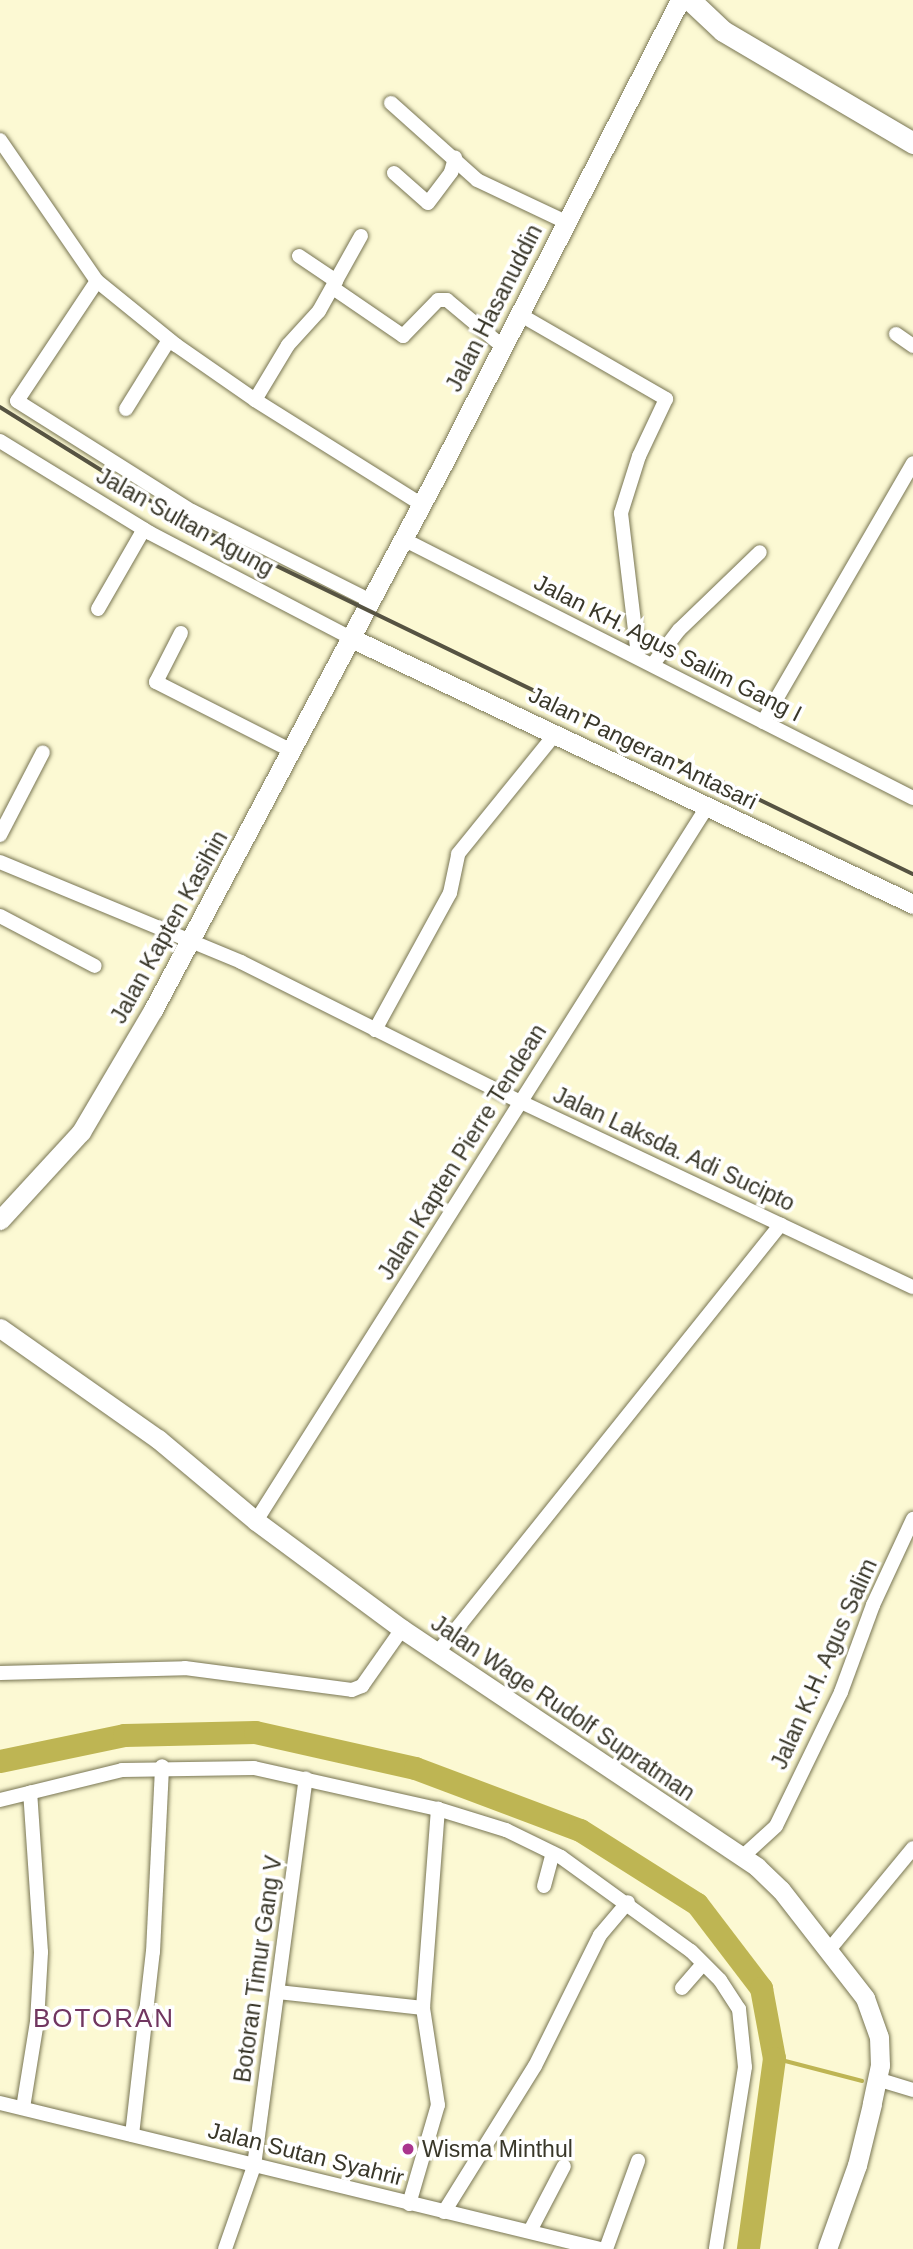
<!DOCTYPE html>
<html>
<head>
<meta charset="utf-8">
<style>
  body { margin:0 }
  #map { position:relative; width:913px; height:2249px; overflow:hidden; background:#fcf9d3; font-family:Arial,sans-serif }
  div>[style] { position:absolute }
  .stream>* { height:3.5px; margin:-1.75px; padding:0 1.75px; transform-origin:1.75px; border-radius:1.75px; background:#beb553 }
  .river>* { height:23px; margin:-11.5px; padding:0 11.5px; transform-origin:11.5px; border-radius:11.5px; background:#beb553 }
  .roads { filter:drop-shadow(0 0 2px #787553) drop-shadow(0 0 2px #787553) }
  .minor>* { height:14px; margin:-7px; padding:0 7px; transform-origin:7px; border-radius:7px; background:#fff }
  .major>* { height:19px; margin:-9.5px; padding:0 9.5px; transform-origin:9.5px; border-radius:9.5px; background:#fff }
  .highway>* { height:21px; margin:-10.5px; padding:0 10.5px; transform-origin:10.5px; border-radius:10.5px; background:#fff }
  .rail>* { height:3.5px; margin:-1.75px; padding:0 1.75px; transform-origin:1.75px; border-radius:1.75px; background:#565342 }
  .dots>* { width:19px; height:19px; translate:-50% -50%; box-sizing:border-box; border:4px solid #fff; border-radius:50% }
  span { translate:-50% -50%; white-space:nowrap; text-align:center; line-height:1.15; -webkit-text-stroke:7px #fff; paint-order:stroke }
  .street-label { font-size:23px; color:#393729 }
  .poi-label { font-size:23px; color:#393729 }
  .left { translate:0 -50%; text-align:left }
  .quarter-label { font-size:26px; color:#713660; letter-spacing:2px }
</style>
</head>
<body>
<div id="map">
  <div class="stream">
    <div style="left:774px;top:2058px;width:91px;rotate:14.6deg"></div>
  </div>
  <div class="river">
    <div style="left:0;top:1761px;width:127px;rotate:-11.8deg"></div>
    <div style="left:124px;top:1735px;width:131px;rotate:-1.3deg"></div>
    <div style="left:255px;top:1732px;width:164px;rotate:12.7deg"></div>
    <div style="left:415px;top:1768px;width:176px;rotate:20.6deg"></div>
    <div style="left:580px;top:1830px;width:138px;rotate:32.3deg"></div>
    <div style="left:697px;top:1904px;width:106px;rotate:52.7deg"></div>
    <div style="left:761px;top:1988px;width:71px;rotate:79.5deg"></div>
    <div style="left:774px;top:2058px;width:193px;rotate:97.8deg"></div>
  </div>
  <div class="roads">
    <div class="minor">
      <div style="left:391px;top:103px;width:115px;rotate:41.8deg"></div>
      <div style="left:477px;top:180px;width:98px;rotate:25.3deg"></div>
      <div style="left:0;top:140px;width:171px;rotate:55.5deg"></div>
      <div style="left:97px;top:281px;width:102px;rotate:39deg"></div>
      <div style="left:176px;top:345px;width:96px;rotate:34.8deg"></div>
      <div style="left:255px;top:400px;width:196px;rotate:32.1deg"></div>
      <div style="left:394px;top:173px;width:45px;rotate:41.4deg"></div>
      <div style="left:428px;top:203px;width:39px;rotate:-53deg"></div>
      <div style="left:451px;top:172px;width:15px;rotate:-74deg"></div>
      <div style="left:299px;top:256px;width:45px;rotate:34deg"></div>
      <div style="left:97px;top:281px;width:144px;rotate:123.7deg"></div>
      <div style="left:17px;top:401px;width:207px;rotate:32.2deg"></div>
      <div style="left:192px;top:511px;width:198px;rotate:26.7deg"></div>
      <div style="left:333px;top:288px;width:85px;rotate:34.4deg"></div>
      <div style="left:403px;top:336px;width:50px;rotate:-45.8deg"></div>
      <div style="left:438px;top:300px;width:9px"></div>
      <div style="left:447px;top:300px;width:72px;rotate:39.9deg"></div>
      <div style="left:519px;top:314px;width:170px;rotate:30deg"></div>
      <div style="left:666px;top:399px;width:63px;rotate:115.3deg"></div>
      <div style="left:639px;top:456px;width:60px;rotate:107.5deg"></div>
      <div style="left:621px;top:513px;width:144px;rotate:83.2deg"></div>
      <div style="left:896px;top:334px;width:21px;rotate:35deg"></div>
      <div style="left:255px;top:400px;width:64px;rotate:-59deg"></div>
      <div style="left:288px;top:345px;width:46px;rotate:-47.6deg"></div>
      <div style="left:319px;top:311px;width:86px;rotate:-60.8deg"></div>
      <div style="left:126px;top:409px;width:81px;rotate:-58.1deg"></div>
      <div style="left:0;top:441px;width:176px;rotate:31.5deg"></div>
      <div style="left:150px;top:533px;width:227px;rotate:27.6deg"></div>
      <div style="left:403px;top:539px;width:572px;rotate:26.92deg"></div>
      <div style="left:98px;top:609px;width:92px;rotate:-60.1deg"></div>
      <div style="left:181px;top:633px;width:55px;rotate:117deg"></div>
      <div style="left:156px;top:682px;width:153px;rotate:26.9deg"></div>
      <div style="left:653px;top:664px;width:43px;rotate:-52.6deg"></div>
      <div style="left:679px;top:630px;width:112px;rotate:-43.9deg"></div>
      <div style="left:763px;top:722px;width:299px;rotate:-59.9deg"></div>
      <div style="left:0;top:835px;width:93px;rotate:-62.6deg"></div>
      <div style="left:0;top:862px;width:261px;rotate:22.5deg"></div>
      <div style="left:241px;top:962px;width:313px;rotate:26.6deg"></div>
      <div style="left:521px;top:1102px;width:433px;rotate:25.3deg"></div>
      <div style="left:0;top:916px;width:107px;rotate:27.8deg"></div>
      <div style="left:375px;top:1030px;width:156px;rotate:-61.3deg"></div>
      <div style="left:450px;top:893px;width:40px;rotate:-78deg"></div>
      <div style="left:458px;top:854px;width:156px;rotate:-51deg"></div>
      <div style="left:256px;top:1521px;width:845px;rotate:-57.72deg"></div>
      <div style="left:438px;top:1652px;width:548px;rotate:-51.29deg"></div>
      <div style="left:0;top:1673px;width:185px;rotate:-1.5deg"></div>
      <div style="left:185px;top:1668px;width:168px;rotate:7.5deg"></div>
      <div style="left:352px;top:1690px;width:11px;rotate:-22deg"></div>
      <div style="left:362px;top:1686px;width:70px;rotate:-54.9deg"></div>
      <div style="left:0;top:1800px;width:126px;rotate:-13.8deg"></div>
      <div style="left:122px;top:1770px;width:132px;rotate:-0.9deg"></div>
      <div style="left:254px;top:1768px;width:189px;rotate:12.6deg"></div>
      <div style="left:438px;top:1809px;width:71px;rotate:17.2deg"></div>
      <div style="left:506px;top:1830px;width:61px;rotate:26.1deg"></div>
      <div style="left:561px;top:1857px;width:160px;rotate:35.9deg"></div>
      <div style="left:691px;top:1951px;width:41px;rotate:45deg"></div>
      <div style="left:720px;top:1980px;width:35px;rotate:57deg"></div>
      <div style="left:739px;top:2009px;width:58px;rotate:84.1deg"></div>
      <div style="left:745px;top:2067px;width:184px;rotate:99.1deg"></div>
      <div style="left:741px;top:1858px;width:47px;rotate:-42.4deg"></div>
      <div style="left:776px;top:1826px;width:149px;rotate:-64.1deg"></div>
      <div style="left:841px;top:1692px;width:93px;rotate:-69.8deg"></div>
      <div style="left:873px;top:1605px;width:95px;rotate:-65.1deg"></div>
      <div style="left:544px;top:1886px;width:34px;rotate:-75deg"></div>
      <div style="left:829px;top:1950px;width:132px;rotate:-50.5deg"></div>
      <div style="left:682px;top:1988px;width:32px;rotate:-49deg"></div>
      <div style="left:278px;top:1992px;width:146px;rotate:6.3deg"></div>
      <div style="left:877px;top:2079px;width:38px;rotate:17deg"></div>
      <div style="left:0;top:2103px;width:618px;rotate:13.68deg"></div>
      <div style="left:23px;top:2108px;width:87px;rotate:-80.8deg"></div>
      <div style="left:37px;top:2022px;width:70px;rotate:-86.7deg"></div>
      <div style="left:41px;top:1952px;width:160px;rotate:-93.9deg"></div>
      <div style="left:132px;top:2135px;width:184px;rotate:-83.5deg"></div>
      <div style="left:153px;top:1952px;width:186px;rotate:-87.2deg"></div>
      <div style="left:409px;top:2204px;width:103px;rotate:-73.7deg"></div>
      <div style="left:438px;top:2105px;width:98px;rotate:-98.8deg"></div>
      <div style="left:423px;top:2008px;width:200px;rotate:-85.7deg"></div>
      <div style="left:444px;top:2212px;width:172px;rotate:-58.1deg"></div>
      <div style="left:535px;top:2066px;width:146px;rotate:-63.6deg"></div>
      <div style="left:600px;top:1935px;width:43px;rotate:-49.7deg"></div>
      <div style="left:530px;top:2231px;width:73px;rotate:-62.4deg"></div>
      <div style="left:225px;top:2249px;width:88px;rotate:-70.7deg"></div>
      <div style="left:254px;top:2166px;width:391px;rotate:-82.4deg"></div>
      <div style="left:606px;top:2249px;width:94px;rotate:-70deg"></div>
    </div>
    <div class="major">
      <div style="left:351px;top:638px;width:622px;rotate:25.33deg"></div>
      <div style="left:0;top:1220px;width:120px;rotate:-47.4deg"></div>
      <div style="left:81px;top:1132px;width:142px;rotate:-59.5deg"></div>
      <div style="left:153px;top:1010px;width:620px;rotate:-62.03deg"></div>
      <div style="left:444px;top:462px;width:519px;rotate:-62.94deg"></div>
      <div style="left:0;top:1328px;width:193px;rotate:35.1deg"></div>
      <div style="left:158px;top:1439px;width:128px;rotate:39.9deg"></div>
      <div style="left:256px;top:1521px;width:182px;rotate:36.5deg"></div>
      <div style="left:402px;top:1629px;width:427px;rotate:33.8deg"></div>
      <div style="left:757px;top:1867px;width:33px;rotate:44deg"></div>
      <div style="left:781px;top:1890px;width:137px;rotate:52.1deg"></div>
      <div style="left:865px;top:1998px;width:41px;rotate:70.3deg"></div>
      <div style="left:879px;top:2037px;width:28px;rotate:88deg"></div>
      <div style="left:880px;top:2065px;width:40px;rotate:102deg"></div>
      <div style="left:872px;top:2104px;width:63px;rotate:103.8deg"></div>
      <div style="left:857px;top:2165px;width:89px;rotate:109.7deg"></div>
    </div>
    <div class="highway">
      <div style="left:690px;top:0;width:45px;rotate:43.2deg"></div>
      <div style="left:723px;top:31px;width:221px;rotate:30.5deg"></div>
    </div>
  </div>
  <div class="rail">
    <div style="left:0;top:407px;width:212px;rotate:31.9deg"></div>
    <div style="left:180px;top:519px;width:814px;rotate:25.84deg"></div>
  </div>
  <div class="dots">
    <div style="left:408px;top:2149px;background:#aa358e"></div>
  </div>
  <div class="street-label">
    <span style="left:494px;top:308px;rotate:-63deg">Jalan Hasanuddin</span>
    <span style="left:185px;top:522px;rotate:29deg">Jalan Sultan Agung</span>
    <span style="left:668px;top:648px;rotate:27deg">Jalan KH. Agus Salim Gang I</span>
    <span style="left:643px;top:748px;rotate:26deg">Jalan Pangeran Antasari</span>
    <span style="left:169px;top:927px;rotate:-61deg">Jalan Kapten Kasihin</span>
    <span style="left:674px;top:1149px;rotate:25deg">Jalan Laksda. Adi Sucipto</span>
    <span style="left:462px;top:1152px;rotate:-58deg">Jalan Kapten Pierre Tendean</span>
    <span style="left:824px;top:1664px;rotate:-66deg">Jalan K.H. Agus Salim</span>
    <span style="left:563px;top:1708px;rotate:34deg">Jalan Wage Rudolf Supratman</span>
    <span style="left:258px;top:1969px;rotate:-82deg">Botoran Timur Gang V</span>
    <span style="left:306px;top:2154px;rotate:14deg">Jalan Sutan Syahrir</span>
  </div>
  <div class="poi-label">
    <span class="left" style="left:422px;top:2149px">Wisma Minthul</span>
  </div>
  <div class="quarter-label">
    <span style="left:104px;top:2019px">BOTORAN</span>
  </div>
</div>
</body>
</html>
